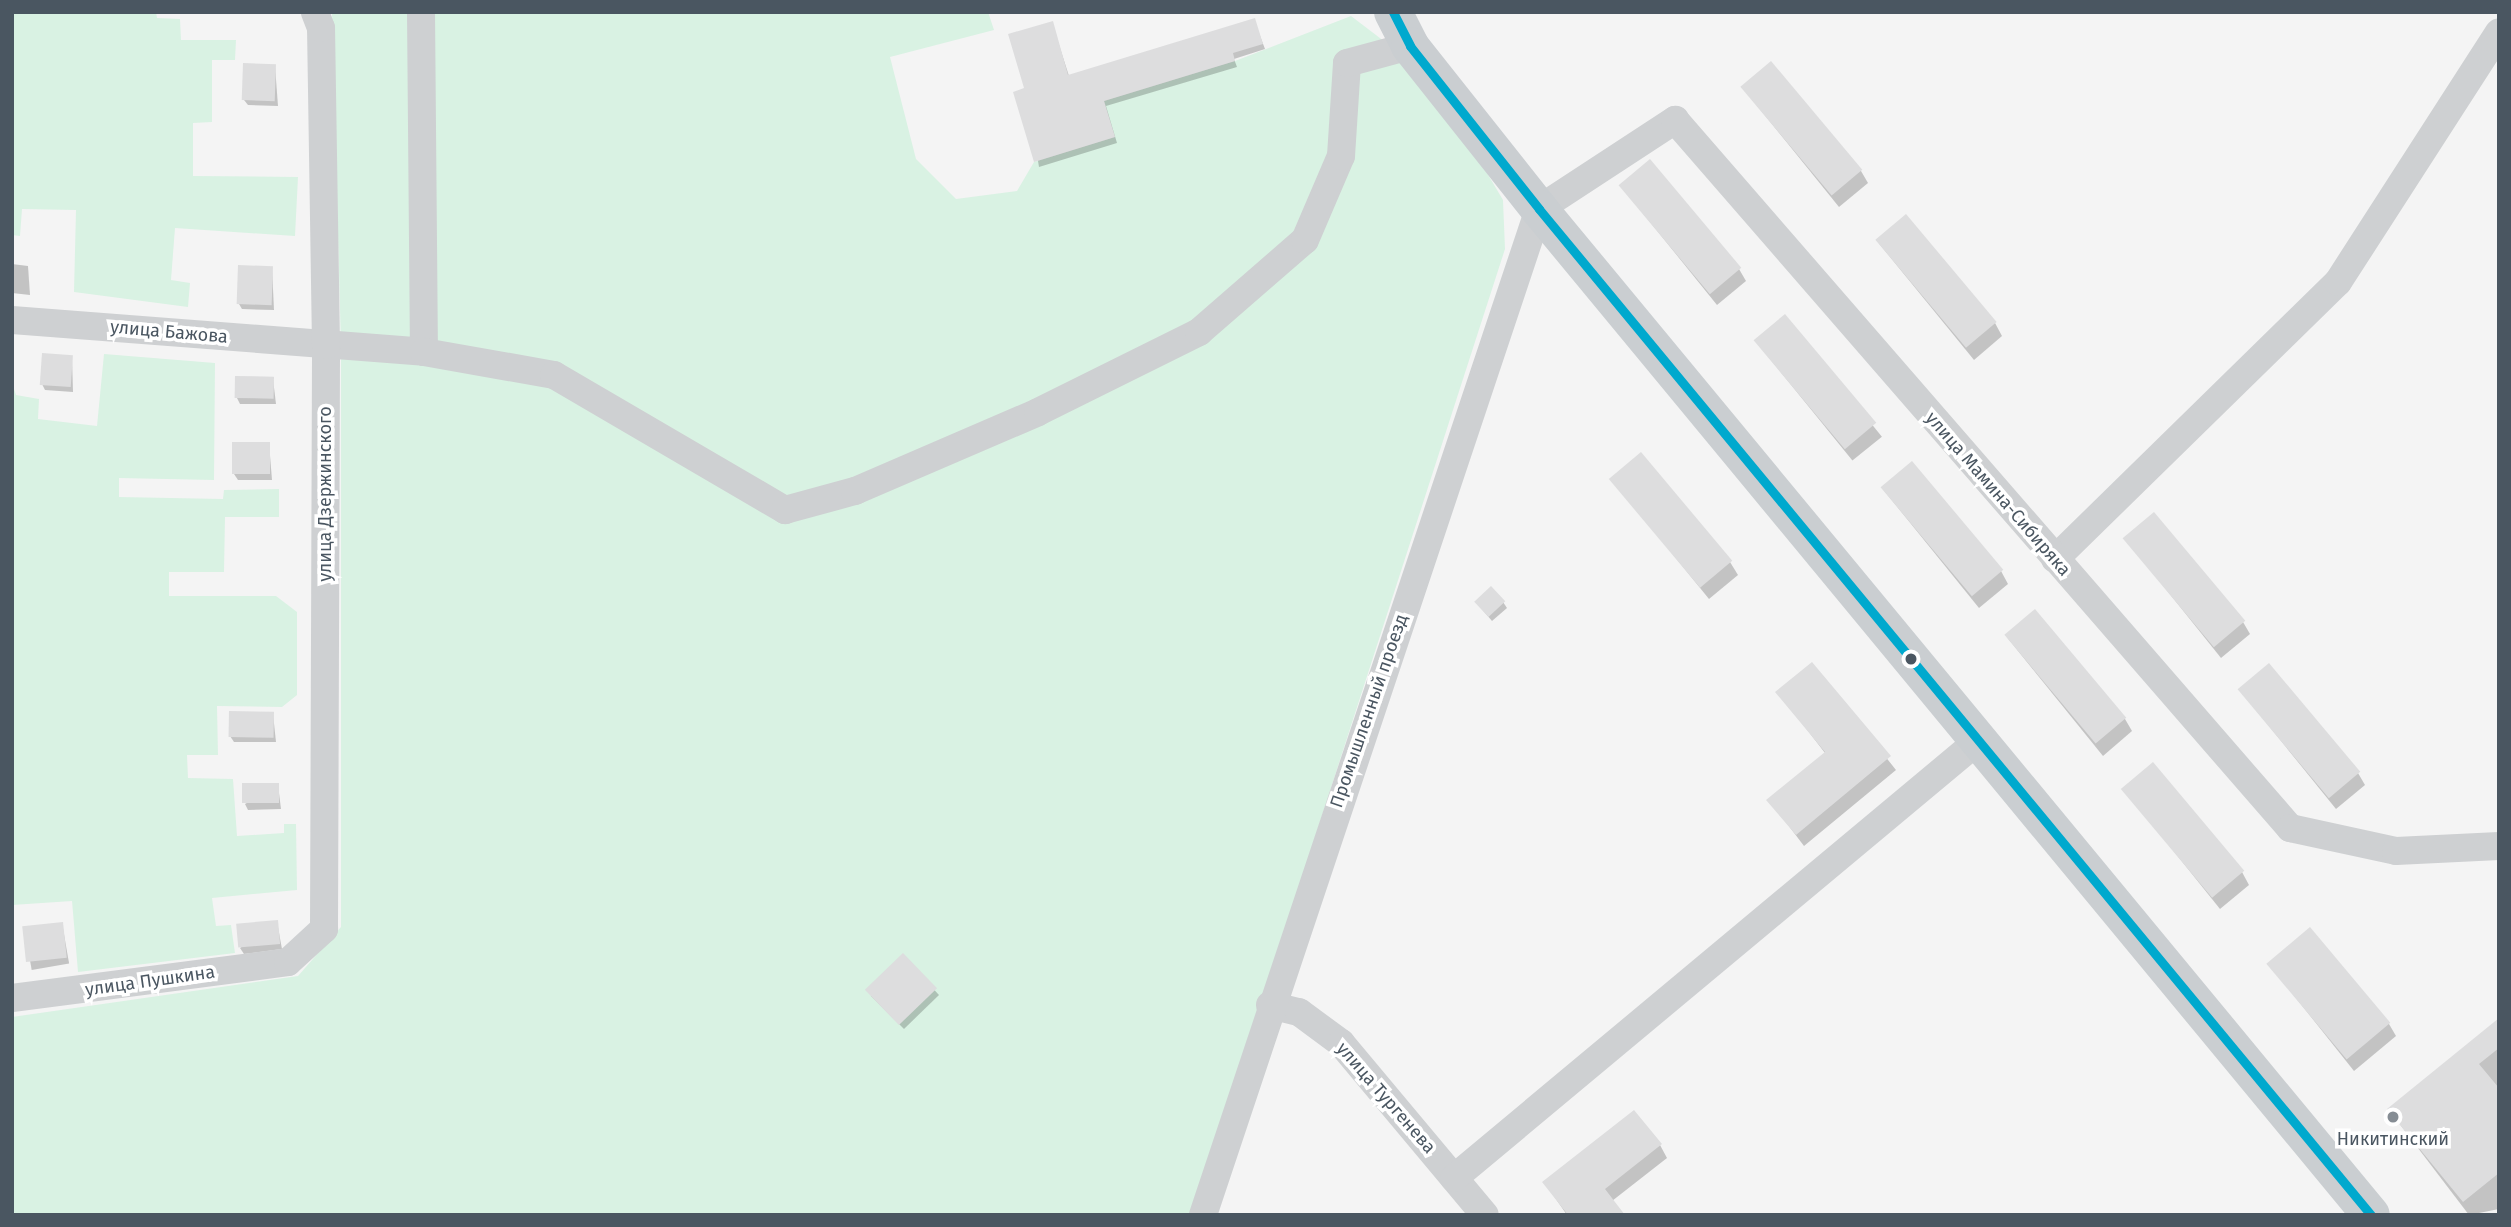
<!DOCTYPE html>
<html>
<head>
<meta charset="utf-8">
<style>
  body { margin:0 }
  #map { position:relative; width:2511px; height:1227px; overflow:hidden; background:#f4f4f4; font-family:"Fira Sans",sans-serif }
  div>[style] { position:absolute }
  .green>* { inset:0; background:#d9f2e3 }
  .shadow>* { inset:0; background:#0003; transform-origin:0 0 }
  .building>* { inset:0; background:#ddddde; transform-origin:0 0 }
  .minor>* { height:28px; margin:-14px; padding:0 14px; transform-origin:14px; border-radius:14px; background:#ced0d2 }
  .primary>* { height:38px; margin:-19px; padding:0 19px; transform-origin:19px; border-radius:19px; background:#caced1 }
  .bus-1>* { height:9px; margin:-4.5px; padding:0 4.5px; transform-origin:4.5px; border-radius:4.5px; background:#00a9ce }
  .dots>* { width:19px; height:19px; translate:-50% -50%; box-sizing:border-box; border:4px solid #fff; border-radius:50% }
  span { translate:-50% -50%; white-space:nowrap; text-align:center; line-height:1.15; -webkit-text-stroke:7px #fff; paint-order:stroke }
  .street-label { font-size:18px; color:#4a5661 }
  .poi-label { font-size:18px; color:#4a5661 }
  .frame { position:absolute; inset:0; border:14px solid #4a5661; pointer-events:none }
</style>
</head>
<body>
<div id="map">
  <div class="green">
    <div style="clip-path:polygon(12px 12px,156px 12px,157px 18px,180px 19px,181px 40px,236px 40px,235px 60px,212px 60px,212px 122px,193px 123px,193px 176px,298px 177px,295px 236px,175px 228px,171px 280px,190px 283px,188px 307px,74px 292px,76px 210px,22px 209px,20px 236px,12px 235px)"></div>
    <div style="clip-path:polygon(332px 12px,988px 12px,994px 30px,890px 57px,916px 159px,956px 199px,1017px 191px,1034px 162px,1115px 137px,1104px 101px,1235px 61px,1351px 16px,1393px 48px,1487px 173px,1503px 200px,1505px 249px,1193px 1215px,12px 1215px,12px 1017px,298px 976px,341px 927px,341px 346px)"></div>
    <div style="clip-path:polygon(104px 354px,215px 363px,214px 480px,119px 478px,119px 497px,223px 499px,224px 490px,279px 489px,279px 517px,225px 517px,224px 572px,169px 572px,169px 596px,276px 596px,297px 612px,297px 695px,282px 707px,217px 706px,218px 755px,187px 755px,188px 778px,233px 779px,237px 836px,284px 833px,284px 824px,296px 824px,297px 890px,212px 898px,216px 926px,231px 925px,235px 953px,78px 972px,72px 901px,12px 905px,12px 383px,16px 395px,39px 399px,38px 419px,97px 426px)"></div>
  </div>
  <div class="shadow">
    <div style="clip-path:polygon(1254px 20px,1265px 49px,1234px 59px,1237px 67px,1106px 106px,1117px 143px,1039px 167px,1026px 89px,1052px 23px,1069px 76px)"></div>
    <div style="clip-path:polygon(275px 66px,278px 106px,248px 105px,244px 100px)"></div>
    <div style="clip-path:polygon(1742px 87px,1861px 171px,1868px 183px,1839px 207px)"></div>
    <div style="clip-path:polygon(1621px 186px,1739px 269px,1746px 281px,1717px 305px)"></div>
    <div style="clip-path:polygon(1877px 241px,1995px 323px,2002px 336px,1974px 360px)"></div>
    <div style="clip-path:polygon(12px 264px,28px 266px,30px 295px,12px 293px)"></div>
    <div style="clip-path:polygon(272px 268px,274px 310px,242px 309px,239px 304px)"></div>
    <div style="left:1785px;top:317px;width:154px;height:38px;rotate:51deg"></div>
    <div style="clip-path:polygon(72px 357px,73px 392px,45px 390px,42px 384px)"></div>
    <div style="clip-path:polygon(273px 379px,276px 404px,240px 404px,237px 398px)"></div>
    <div style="clip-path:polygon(269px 443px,272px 480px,238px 480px,234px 474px)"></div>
    <div style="clip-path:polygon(1612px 479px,1730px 562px,1738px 575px,1709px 599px)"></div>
    <div style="clip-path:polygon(1882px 488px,2001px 571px,2008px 584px,1979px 608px)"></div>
    <div style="clip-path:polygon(2125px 538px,2243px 622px,2250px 634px,2221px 658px)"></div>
    <div style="clip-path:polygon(1503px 602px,1507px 608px,1492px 621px,1480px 607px)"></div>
    <div style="clip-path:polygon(2006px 636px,2125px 719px,2132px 731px,2103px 756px)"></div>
    <div style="clip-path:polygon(1812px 664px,1896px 770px,1804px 846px,1769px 800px,1825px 753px,1778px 692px)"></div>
    <div style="clip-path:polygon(2239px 689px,2358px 773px,2365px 785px,2336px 809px)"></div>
    <div style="clip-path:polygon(273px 714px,276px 742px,234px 742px,230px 736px)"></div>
    <div style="clip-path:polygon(278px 785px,281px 809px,248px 810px,245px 804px)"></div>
    <div style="clip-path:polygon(2124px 789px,2242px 872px,2249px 885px,2220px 909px)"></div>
    <div style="clip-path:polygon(277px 922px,282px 949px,244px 954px,240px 948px)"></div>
    <div style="left:62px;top:923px;width:41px;height:38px;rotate:80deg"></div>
    <div style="clip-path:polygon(903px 956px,939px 995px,904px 1029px,871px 996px)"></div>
    <div style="clip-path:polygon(2269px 964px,2389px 1024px,2396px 1036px,2354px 1071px)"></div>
    <div style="clip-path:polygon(2499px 1020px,2499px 1209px,2469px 1215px,2389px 1110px)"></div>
    <div style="clip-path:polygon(1660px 1145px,1667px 1158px,1612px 1201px,1623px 1215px,1567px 1215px,1544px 1182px)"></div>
  </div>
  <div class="building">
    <div style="clip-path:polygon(1255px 18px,1263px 44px,1233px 53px,1235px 61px,1104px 101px,1115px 137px,1034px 162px,1013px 92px,1024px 88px,1008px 34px,1053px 21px,1068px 75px)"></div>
    <div style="left:1771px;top:61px;width:142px;height:40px;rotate:50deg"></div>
    <div style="left:243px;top:63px;width:33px;height:37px;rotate:2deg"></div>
    <div style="left:1650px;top:159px;width:142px;height:41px;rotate:50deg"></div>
    <div style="left:1906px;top:214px;width:141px;height:40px;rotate:50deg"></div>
    <div style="left:238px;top:265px;width:35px;height:39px;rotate:2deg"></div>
    <div style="left:1785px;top:314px;width:142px;height:41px;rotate:50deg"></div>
    <div style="left:42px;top:353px;width:31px;height:32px;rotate:4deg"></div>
    <div style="left:235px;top:376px;width:39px;height:22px;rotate:1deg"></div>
    <div style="left:232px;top:442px;width:38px;height:32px"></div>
    <div style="left:1641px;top:452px;width:142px;height:42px;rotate:50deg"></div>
    <div style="left:1912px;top:461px;width:142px;height:41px;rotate:50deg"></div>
    <div style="left:2154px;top:512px;width:142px;height:41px;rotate:50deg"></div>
    <div style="left:1491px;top:586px;width:21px;height:23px;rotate:47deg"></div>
    <div style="left:2035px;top:609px;width:142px;height:40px;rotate:50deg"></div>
    <div style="clip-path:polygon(1812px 662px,1891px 756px,1796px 835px,1766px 800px,1825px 752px,1775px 692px)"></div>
    <div style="left:2269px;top:663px;width:142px;height:41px;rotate:50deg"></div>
    <div style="left:229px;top:711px;width:45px;height:26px;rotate:1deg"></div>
    <div style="left:2153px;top:762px;width:142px;height:42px;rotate:50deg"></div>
    <div style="left:279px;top:783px;width:20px;height:37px;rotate:90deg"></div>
    <div style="left:278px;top:920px;width:24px;height:42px;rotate:85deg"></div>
    <div style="left:63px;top:922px;width:36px;height:41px;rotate:84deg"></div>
    <div style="left:2310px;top:927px;width:125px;height:57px;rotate:50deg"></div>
    <div style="left:903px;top:953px;width:49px;height:53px;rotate:46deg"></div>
    <div style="clip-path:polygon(2499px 1018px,2499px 1048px,2479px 1064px,2499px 1088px,2499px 1173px,2463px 1202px,2387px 1109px)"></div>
    <div style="clip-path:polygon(1634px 1110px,1662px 1144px,1605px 1189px,1625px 1215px,1568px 1215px,1542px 1182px)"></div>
  </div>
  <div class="minor">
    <div style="left:421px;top:12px;width:340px;rotate:89.5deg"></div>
    <div style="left:12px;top:320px;width:413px;rotate:4.4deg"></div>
    <div style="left:424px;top:352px;width:132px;rotate:10deg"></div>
    <div style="left:554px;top:375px;width:268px;rotate:30.3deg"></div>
    <div style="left:785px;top:510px;width:73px;rotate:-15.2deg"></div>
    <div style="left:855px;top:491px;width:199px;rotate:-23.3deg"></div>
    <div style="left:1038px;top:412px;width:180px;rotate:-26.4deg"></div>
    <div style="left:1199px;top:332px;width:140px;rotate:-41deg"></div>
    <div style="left:1305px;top:240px;width:91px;rotate:-66.8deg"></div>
    <div style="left:1341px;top:156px;width:93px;rotate:-86.3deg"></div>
    <div style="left:1347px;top:63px;width:65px;rotate:-15.1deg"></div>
    <div style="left:2055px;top:559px;width:396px;rotate:-44.4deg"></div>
    <div style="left:2338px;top:282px;width:297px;rotate:-57.2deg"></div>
    <div style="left:12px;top:998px;width:278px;rotate:-7.4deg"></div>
    <div style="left:288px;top:962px;width:49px;rotate:-42.5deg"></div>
    <div style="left:324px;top:929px;width:584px;rotate:-89.8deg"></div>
    <div style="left:326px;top:345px;width:317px;rotate:-90.9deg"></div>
    <div style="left:321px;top:28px;width:17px;rotate:-111deg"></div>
    <div style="left:1270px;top:1005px;width:30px;rotate:14deg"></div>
    <div style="left:1299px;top:1012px;width:52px;rotate:36.4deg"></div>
    <div style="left:1341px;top:1043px;width:224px;rotate:50.1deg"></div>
    <div style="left:1454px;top:1178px;width:684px;rotate:-39.84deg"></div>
    <div style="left:1203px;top:1215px;width:1061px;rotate:-71.53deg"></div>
    <div style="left:1539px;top:209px;width:163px;rotate:-33.2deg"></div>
    <div style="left:1675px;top:120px;width:938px;rotate:49.02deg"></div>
    <div style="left:2290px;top:828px;width:108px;rotate:12.2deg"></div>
    <div style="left:2396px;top:851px;width:103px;rotate:-2.8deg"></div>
  </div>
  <div class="primary">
    <div style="left:1393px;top:12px;width:38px;rotate:63deg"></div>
    <div style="left:1410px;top:46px;width:208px;rotate:51.6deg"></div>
    <div style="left:1539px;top:209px;width:1305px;rotate:50.41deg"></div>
  </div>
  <div class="bus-1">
    <div style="left:1393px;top:12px;width:38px;rotate:63deg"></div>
    <div style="left:1410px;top:46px;width:208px;rotate:51.6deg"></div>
    <div style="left:1539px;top:209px;width:1305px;rotate:50.41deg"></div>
  </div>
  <div class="dots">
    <div style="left:1911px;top:659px;background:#4a5661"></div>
    <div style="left:2393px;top:1117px;background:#868d94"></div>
  </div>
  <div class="street-label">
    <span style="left:169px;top:332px;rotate:5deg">улица Бажова</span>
    <span style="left:325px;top:494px;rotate:-90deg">улица Дзержинского</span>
    <span style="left:1998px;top:494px;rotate:49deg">улица Мамина-Сибиряка</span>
    <span style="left:1369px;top:711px;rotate:-71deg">Промышленный проезд</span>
    <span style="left:150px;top:981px;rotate:-8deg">улица Пушкина</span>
    <span style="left:1386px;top:1098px;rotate:49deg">улица Тургенева</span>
  </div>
  <div class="poi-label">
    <span style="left:2393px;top:1139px">Никитинский</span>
  </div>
  <div class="frame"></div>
</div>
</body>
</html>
